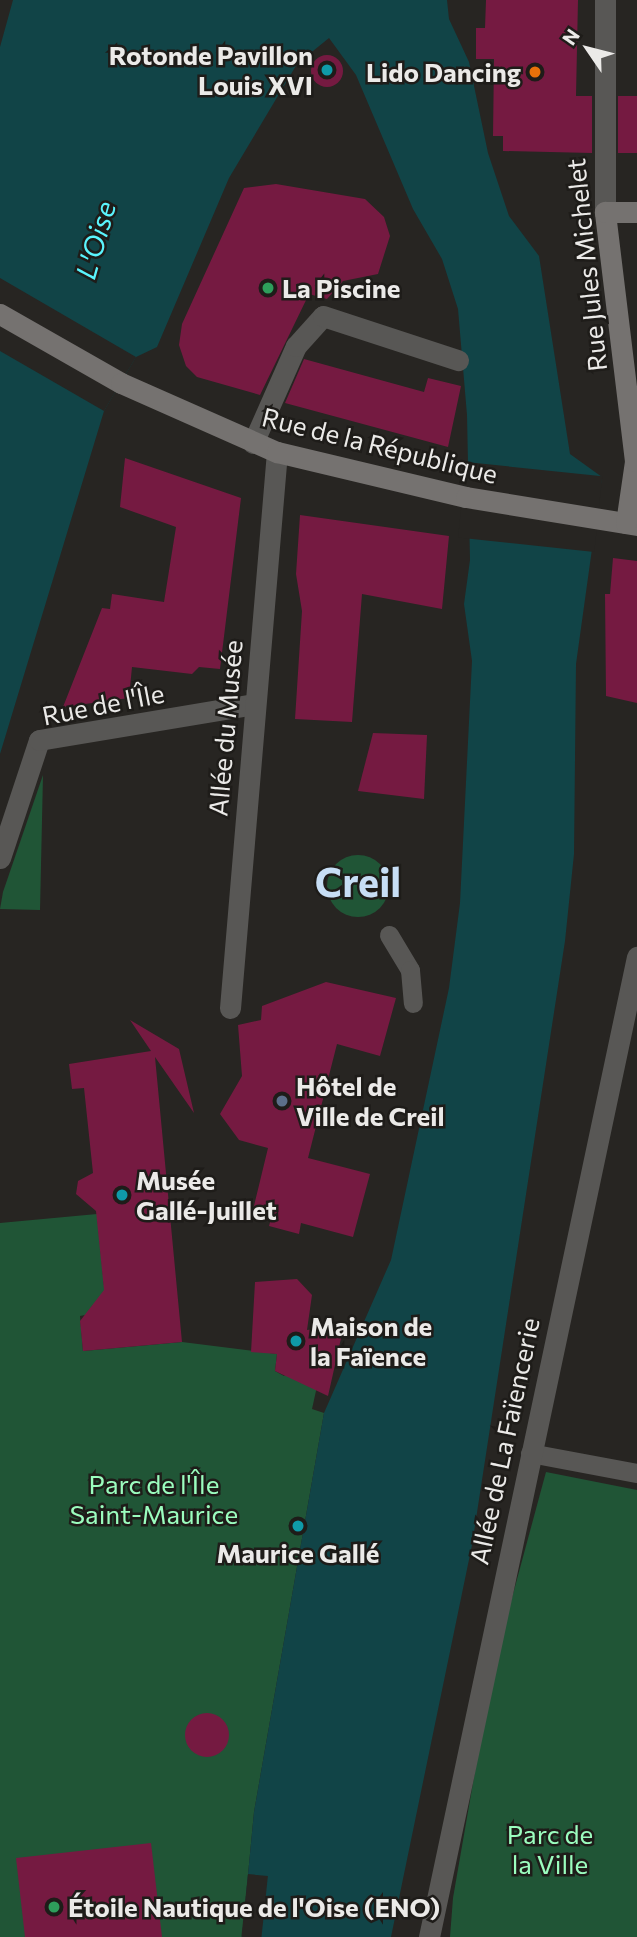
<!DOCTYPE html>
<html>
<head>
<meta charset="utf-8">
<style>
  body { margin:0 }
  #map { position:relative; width:637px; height:1937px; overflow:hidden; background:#272522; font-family:Commissioner,sans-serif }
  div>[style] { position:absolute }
  .green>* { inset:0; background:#205536 }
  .round { border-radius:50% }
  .water>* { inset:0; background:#114447 }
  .pier>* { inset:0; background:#272522; transform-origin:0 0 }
  .building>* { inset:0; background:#751a41; transform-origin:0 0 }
  .lane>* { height:19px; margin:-9.5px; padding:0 9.5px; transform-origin:9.5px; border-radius:9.5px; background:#585755 }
  .street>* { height:21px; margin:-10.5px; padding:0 10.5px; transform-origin:10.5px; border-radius:10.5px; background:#585755 }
  .secondary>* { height:21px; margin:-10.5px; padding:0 10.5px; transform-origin:10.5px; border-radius:10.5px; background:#757270 }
  .dots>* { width:19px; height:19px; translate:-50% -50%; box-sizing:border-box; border:4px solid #1e1c19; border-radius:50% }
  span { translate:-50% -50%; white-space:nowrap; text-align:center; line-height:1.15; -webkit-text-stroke:5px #1e1c19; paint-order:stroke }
  .poi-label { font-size:26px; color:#ebeae8; font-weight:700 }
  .right { translate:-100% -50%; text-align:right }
  .left { translate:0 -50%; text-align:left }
  .street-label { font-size:26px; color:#ebeae8 }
  .park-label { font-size:26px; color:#9bfdbe }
  .water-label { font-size:28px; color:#5af4fd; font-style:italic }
  .town-label { font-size:40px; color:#c7def5; font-weight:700 }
  .north { position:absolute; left:553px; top:14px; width:70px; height:70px; -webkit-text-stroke:5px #1e1c19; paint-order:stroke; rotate:305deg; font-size:19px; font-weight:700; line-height:28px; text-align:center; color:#ebeae8 }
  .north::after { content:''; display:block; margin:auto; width:24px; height:32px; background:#ebeae8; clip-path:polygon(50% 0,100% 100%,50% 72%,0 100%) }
</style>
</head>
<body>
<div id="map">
  <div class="green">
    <div style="clip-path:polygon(43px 775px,40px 910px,0 909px,3px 892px)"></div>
    <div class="round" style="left:327px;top:855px;width:62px;height:62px"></div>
    <div style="clip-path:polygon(97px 1214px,105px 1296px,91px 1307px,90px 1314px,80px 1316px,83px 1351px,182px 1342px,277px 1354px,275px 1371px,284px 1376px,305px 1357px,323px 1359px,312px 1409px,324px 1413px,254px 1812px,242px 1937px,0 1937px,0 1223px)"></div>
    <div style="clip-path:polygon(546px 1472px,637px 1490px,637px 1937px,450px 1937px,453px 1898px,493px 1668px)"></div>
  </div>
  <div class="water">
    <div style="clip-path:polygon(13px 0,447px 0,449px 19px,469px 62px,488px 153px,509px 216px,539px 256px,570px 454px,602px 477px,576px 664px,574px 854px,565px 941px,472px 1545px,391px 1937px,242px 1937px,254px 1812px,324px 1413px,391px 1260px,449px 988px,460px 903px,472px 661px,464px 604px,470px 560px,467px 415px,458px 309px,442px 259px,413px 209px,356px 75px,329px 38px,297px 64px,229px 178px,157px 347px,136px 357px,104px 411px,0 754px,0 47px)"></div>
  </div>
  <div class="pier">
    <div style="clip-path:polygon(0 278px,136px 357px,104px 411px,0 351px)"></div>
    <div style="left:466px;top:462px;width:137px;height:76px;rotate:6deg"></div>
    <div style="left:248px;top:1874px;width:20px;height:63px;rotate:6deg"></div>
  </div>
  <div class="building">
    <div style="clip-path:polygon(486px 0,578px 0,576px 96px,592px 96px,592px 153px,503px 151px,503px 136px,493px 136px,494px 59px,476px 59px,476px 28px,485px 28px)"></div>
    <div class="round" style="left:311px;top:55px;width:32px;height:32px"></div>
    <div style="left:618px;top:96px;width:19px;height:57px"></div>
    <div style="clip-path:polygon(276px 184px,365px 199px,384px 217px,390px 236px,378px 274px,343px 281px,327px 299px,309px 294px,260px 395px,197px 377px,186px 366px,179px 345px,182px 324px,244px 188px)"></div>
    <div style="clip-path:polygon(304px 359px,424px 392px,428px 378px,461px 386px,448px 447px,285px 403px)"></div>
    <div style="clip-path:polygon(125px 458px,241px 498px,220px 669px,199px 667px,192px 674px,132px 667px,129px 698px,63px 707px,102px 608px,110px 609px,112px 594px,164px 602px,176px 527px,120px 507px)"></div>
    <div style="clip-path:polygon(300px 515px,449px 536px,442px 609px,362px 594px,352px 722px,295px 719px,302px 611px,296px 574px)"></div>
    <div style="clip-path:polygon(613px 558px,637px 561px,637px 703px,606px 696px,605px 594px,610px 594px)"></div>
    <div style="clip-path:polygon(373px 733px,427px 735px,424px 799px,358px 791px)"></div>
    <div style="clip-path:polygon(326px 982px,396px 998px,380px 1056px,337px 1044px,308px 1158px,370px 1174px,353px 1237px,301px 1223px,299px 1234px,269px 1226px,272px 1215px,253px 1210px,268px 1148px,239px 1140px,220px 1114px,242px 1076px,238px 1025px,261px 1020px,262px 1006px)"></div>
    <div style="clip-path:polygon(130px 1020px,179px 1049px,194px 1113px,155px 1057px,182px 1342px,83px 1351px,80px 1321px,104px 1290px,96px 1211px,76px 1194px,78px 1181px,93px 1173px,84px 1088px,72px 1089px,69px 1064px,151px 1051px)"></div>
    <div style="clip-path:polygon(297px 1279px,312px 1295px,307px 1330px,344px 1325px,328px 1396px,275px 1371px,277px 1354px,251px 1352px,255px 1282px)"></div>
    <div class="round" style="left:185px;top:1713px;width:44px;height:44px"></div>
    <div style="clip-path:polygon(151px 1843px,162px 1937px,25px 1937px,16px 1858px)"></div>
  </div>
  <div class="lane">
    <div style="left:389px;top:935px;width:41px;rotate:59deg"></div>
    <div style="left:410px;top:970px;width:33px;rotate:85deg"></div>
    <div style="left:530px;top:1453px;width:109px;rotate:10.6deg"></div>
  </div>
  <div class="street">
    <div style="left:605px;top:212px;width:212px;rotate:-90deg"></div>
    <div style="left:253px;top:443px;width:106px;rotate:-66.1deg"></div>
    <div style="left:296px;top:346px;width:40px;rotate:-48deg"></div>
    <div style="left:323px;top:316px;width:142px;rotate:18.1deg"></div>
    <div style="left:0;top:858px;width:124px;rotate:-71.7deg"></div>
    <div style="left:39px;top:740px;width:219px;rotate:-9.5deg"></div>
    <div style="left:230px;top:1008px;width:558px;rotate:-85.17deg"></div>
    <div style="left:429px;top:1937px;width:1002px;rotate:-78.02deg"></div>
  </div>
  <div class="secondary">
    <div style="left:0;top:314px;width:139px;rotate:29.7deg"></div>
    <div style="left:121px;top:383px;width:171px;rotate:23.9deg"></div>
    <div style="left:277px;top:452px;width:194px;rotate:13.4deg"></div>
    <div style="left:466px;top:497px;width:173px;rotate:9.3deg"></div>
    <div style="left:626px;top:523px;width:63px;rotate:-81.7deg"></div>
    <div style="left:635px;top:461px;width:251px;rotate:-96.9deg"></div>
    <div style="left:605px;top:212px;width:32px"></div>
  </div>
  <div class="dots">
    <div style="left:327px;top:70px;background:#0f9aa8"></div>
    <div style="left:535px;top:72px;background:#e8710a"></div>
    <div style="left:268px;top:288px;background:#2e9e5b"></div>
    <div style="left:282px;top:1101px;background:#5c6f8a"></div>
    <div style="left:122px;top:1195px;background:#0f9aa8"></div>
    <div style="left:296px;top:1341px;background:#0f9aa8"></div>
    <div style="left:298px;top:1526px;background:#0f9aa8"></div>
    <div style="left:54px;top:1907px;background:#2e9e5b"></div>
  </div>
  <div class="poi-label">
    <span class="right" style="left:313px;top:70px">Rotonde Pavillon<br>Louis XVI</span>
    <span class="right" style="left:521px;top:72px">Lido Dancing</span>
    <span class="left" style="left:282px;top:288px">La Piscine</span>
    <span class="left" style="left:296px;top:1101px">Hôtel de<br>Ville de Creil</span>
    <span class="left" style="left:136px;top:1195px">Musée<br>Gallé-Juillet</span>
    <span class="left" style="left:310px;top:1341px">Maison de<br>la Faïence</span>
    <span style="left:298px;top:1553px">Maurice Gallé</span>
    <span class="left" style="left:68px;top:1907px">Étoile Nautique de l'Oise (ENO)</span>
  </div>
  <div class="street-label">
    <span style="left:586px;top:265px;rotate:-96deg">Rue Jules Michelet</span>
    <span style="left:380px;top:445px;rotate:14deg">Rue de la République</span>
    <span style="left:103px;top:704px;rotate:-11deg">Rue de l'Île</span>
    <span style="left:225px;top:728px;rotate:-85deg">Allée du Musée</span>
    <span style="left:504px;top:1441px;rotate:-78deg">Allée de La Faïencerie</span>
  </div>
  <div class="park-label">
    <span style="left:154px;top:1499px">Parc de l'Île<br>Saint-Maurice</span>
    <span style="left:550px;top:1849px">Parc de<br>la Ville</span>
  </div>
  <div class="water-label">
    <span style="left:95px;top:240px;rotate:-74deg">L'Oise</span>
  </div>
  <div class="town-label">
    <span style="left:358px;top:881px">Creil</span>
  </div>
  <div class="north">N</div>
</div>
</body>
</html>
